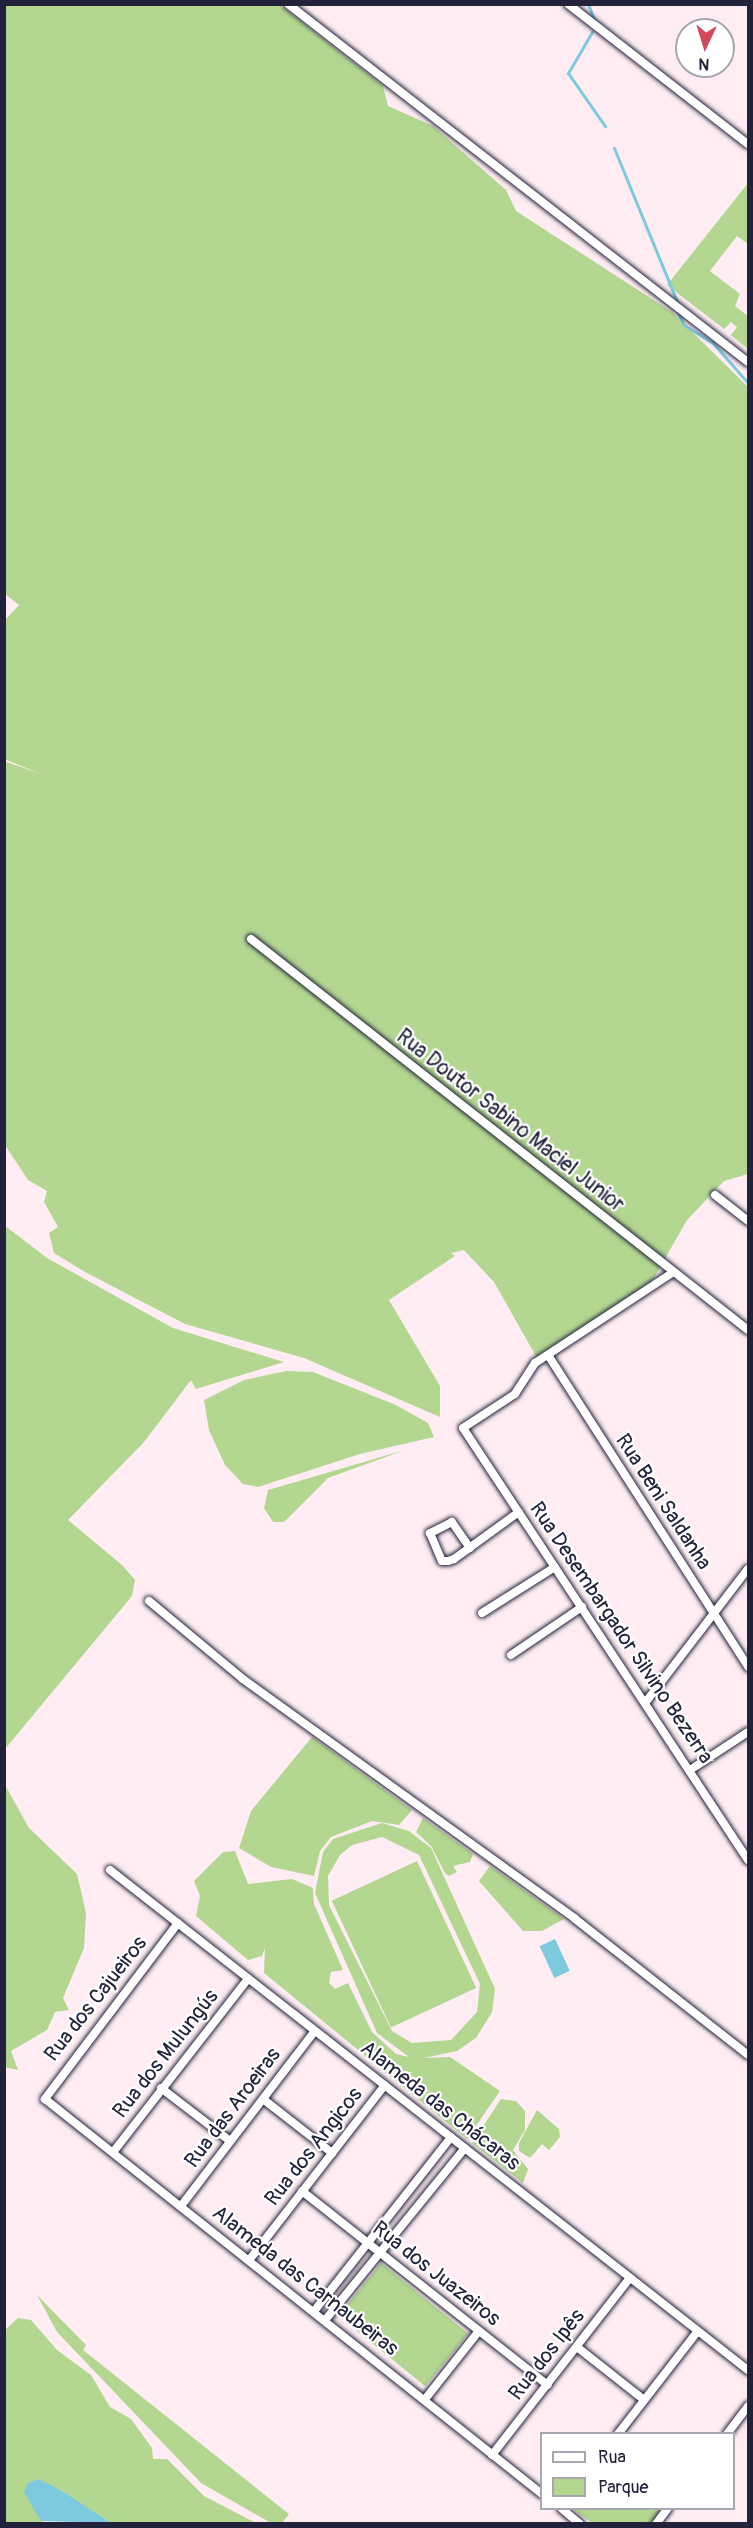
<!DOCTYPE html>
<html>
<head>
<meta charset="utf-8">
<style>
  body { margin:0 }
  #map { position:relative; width:753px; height:2528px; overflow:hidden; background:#ffedf3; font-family:Pangolin,sans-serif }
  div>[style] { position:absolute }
  .green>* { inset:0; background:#b3d791; transform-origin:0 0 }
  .water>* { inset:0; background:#7dc9dd; transform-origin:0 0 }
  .stream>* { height:3px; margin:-1.5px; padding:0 1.5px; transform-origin:1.5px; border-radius:1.5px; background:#7dc9dd }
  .roads { filter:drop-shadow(0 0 2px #22223b) drop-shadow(0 0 2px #22223b) }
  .street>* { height:8px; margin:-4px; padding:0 4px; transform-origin:4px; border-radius:4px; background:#fff }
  span { translate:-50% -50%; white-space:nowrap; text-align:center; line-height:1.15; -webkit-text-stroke:4.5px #fff; paint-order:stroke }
  .street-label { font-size:21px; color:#22223b }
  .frame { position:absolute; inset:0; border:6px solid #22223b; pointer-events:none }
  .legend { position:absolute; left:540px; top:2432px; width:195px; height:78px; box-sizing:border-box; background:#fff; border:2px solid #a7a7b1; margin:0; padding:8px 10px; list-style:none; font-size:18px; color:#22223b }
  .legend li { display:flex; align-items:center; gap:12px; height:30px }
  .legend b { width:30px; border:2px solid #a7a7b1 }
  .north { position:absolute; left:675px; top:18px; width:60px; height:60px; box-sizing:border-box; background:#fff; border:2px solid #a7a7b1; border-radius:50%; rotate:184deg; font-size:16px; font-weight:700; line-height:24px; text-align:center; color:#22223b }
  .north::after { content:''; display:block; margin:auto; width:21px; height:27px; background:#d1495b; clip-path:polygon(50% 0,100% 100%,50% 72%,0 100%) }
</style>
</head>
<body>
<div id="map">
  <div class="green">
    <div style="clip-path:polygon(5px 5px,280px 5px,383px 86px,388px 106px,433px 126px,506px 190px,516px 211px,672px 312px,748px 387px,748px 1174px,724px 1181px,687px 1220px,650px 1285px,537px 1358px,494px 1282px,464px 1250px,451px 1253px,455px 1256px,389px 1300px,440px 1386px,440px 1417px,304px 1358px,185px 1324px,85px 1272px,54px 1253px,49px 1233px,58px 1227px,44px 1202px,47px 1191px,28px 1180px,5px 1145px,4px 761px,41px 774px,4px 759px,5px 620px,19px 605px,4px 593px)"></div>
    <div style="clip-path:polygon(748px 183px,748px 244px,737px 236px,710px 271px,740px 294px,735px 306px,748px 316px,748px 349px,731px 335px,737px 327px,731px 322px,724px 329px,667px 285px)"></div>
    <div style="clip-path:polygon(4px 1225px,47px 1258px,173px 1328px,284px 1362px,196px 1389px,191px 1380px,144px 1442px,68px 1520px,122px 1565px,135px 1580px,132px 1596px,5px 1749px)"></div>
    <div style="clip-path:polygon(286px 1371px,313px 1372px,396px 1405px,428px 1423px,434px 1437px,360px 1454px,258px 1487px,243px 1484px,225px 1465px,209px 1430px,204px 1400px,244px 1380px)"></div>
    <div style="clip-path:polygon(405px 1450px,328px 1478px,284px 1522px,273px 1522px,264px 1508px,268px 1490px)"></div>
    <div style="clip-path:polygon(312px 1737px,412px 1810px,399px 1825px,372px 1821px,331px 1837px,320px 1851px,314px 1876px,271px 1867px,239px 1848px,251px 1811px)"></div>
    <div style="clip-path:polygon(4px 1783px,29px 1828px,77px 1874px,86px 1913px,84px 1948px,63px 1998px,69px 2010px,55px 2012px,47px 2030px,11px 2051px,18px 2070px,4px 2067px)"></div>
    <div style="clip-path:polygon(423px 1818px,473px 1854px,470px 1862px,453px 1866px,457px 1872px,449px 1876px,445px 1873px,431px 1846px,416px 1832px)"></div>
    <div style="clip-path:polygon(evenodd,382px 1823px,409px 1831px,431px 1848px,495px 1989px,492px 2012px,476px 2038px,457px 2051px,424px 2058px,450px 2057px,500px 2091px,467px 2139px,264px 1973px,265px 1948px,262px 1956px,248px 1960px,196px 1916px,200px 1896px,194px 1881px,223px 1852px,235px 1851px,248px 1884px,292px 1879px,313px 1888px,314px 1904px,343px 1970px,331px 1972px,329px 1983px,335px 1989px,348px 1983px,372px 2032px,396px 2054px,409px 2057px,377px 2033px,315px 1893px,323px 1852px,333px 1839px,382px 1823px,382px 1837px,419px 1855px,480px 1984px,477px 2012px,451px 2040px,412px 2043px,392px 2031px,329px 1905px,328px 1876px,340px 1855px,352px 1845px,382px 1837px)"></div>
    <div style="left:417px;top:1861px;width:140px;height:94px;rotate:65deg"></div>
    <div style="clip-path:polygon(490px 1866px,564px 1919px,542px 1931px,523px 1931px,479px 1881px)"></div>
    <div style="clip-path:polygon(501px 2099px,516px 2101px,525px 2111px,525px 2130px,513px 2150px,528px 2169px,523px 2183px,472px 2143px)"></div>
    <div style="clip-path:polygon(537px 2110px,559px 2129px,560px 2137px,549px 2150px,542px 2144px,530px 2158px,519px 2151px,519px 2143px)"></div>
    <div style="left:381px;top:2263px;width:112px;height:68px;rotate:39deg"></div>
    <div style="clip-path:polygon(37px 2295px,86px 2345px,83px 2350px,289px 2514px,282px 2523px,271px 2523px,201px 2483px,57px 2332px)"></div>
    <div style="clip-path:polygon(18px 2318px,31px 2320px,57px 2350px,91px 2375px,110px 2407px,131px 2419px,152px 2448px,153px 2459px,167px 2459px,204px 2496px,256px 2523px,111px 2523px,39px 2479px,41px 2521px,47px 2523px,5px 2523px,4px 2331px)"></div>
    <div style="clip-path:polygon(573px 2509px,663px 2509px,651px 2524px,592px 2523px)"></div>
  </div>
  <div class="water">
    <div style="left:555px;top:1939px;width:35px;height:17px;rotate:65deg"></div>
    <div style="clip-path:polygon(39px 2479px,65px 2493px,111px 2523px,41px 2521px,24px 2492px,28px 2483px)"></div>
  </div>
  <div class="stream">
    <div style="left:588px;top:4px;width:18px;rotate:68deg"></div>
    <div style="left:592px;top:32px;width:48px;rotate:120.3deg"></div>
    <div style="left:568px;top:73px;width:65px;rotate:55.1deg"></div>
    <div style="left:614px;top:148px;width:169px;rotate:67.7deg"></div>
    <div style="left:677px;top:311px;width:16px;rotate:63deg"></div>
    <div style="left:684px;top:325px;width:34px;rotate:32deg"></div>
    <div style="left:713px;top:343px;width:53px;rotate:48.8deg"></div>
  </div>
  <div class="roads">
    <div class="street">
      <div style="left:288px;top:4px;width:583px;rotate:37.89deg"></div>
      <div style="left:568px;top:4px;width:228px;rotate:37.9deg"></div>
      <div style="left:251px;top:939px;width:632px;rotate:38.19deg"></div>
      <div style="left:715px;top:1195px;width:42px;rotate:38.2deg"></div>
      <div style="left:672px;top:1273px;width:164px;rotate:146.7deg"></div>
      <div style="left:535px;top:1363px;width:37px;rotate:123deg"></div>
      <div style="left:515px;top:1394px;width:62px;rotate:146.8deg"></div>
      <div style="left:463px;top:1428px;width:518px;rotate:56.59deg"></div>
      <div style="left:548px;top:1355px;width:371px;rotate:57.3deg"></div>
      <div style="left:470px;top:1548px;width:32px;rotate:-125deg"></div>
      <div style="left:452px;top:1522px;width:25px;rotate:153deg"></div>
      <div style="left:430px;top:1533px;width:30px;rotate:67deg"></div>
      <div style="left:442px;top:1561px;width:6px"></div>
      <div style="left:448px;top:1561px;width:6px;rotate:-18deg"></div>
      <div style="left:454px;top:1559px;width:80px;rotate:-35.9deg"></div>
      <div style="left:149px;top:1601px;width:122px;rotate:39.7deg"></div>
      <div style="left:243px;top:1679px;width:408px;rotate:35.8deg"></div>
      <div style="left:574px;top:1918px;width:221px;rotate:38.2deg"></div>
      <div style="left:482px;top:1613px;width:86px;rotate:-32.2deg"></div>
      <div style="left:511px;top:1655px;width:86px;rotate:-34.1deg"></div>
      <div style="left:645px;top:1703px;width:169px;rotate:-52.5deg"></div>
      <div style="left:690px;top:1770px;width:69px;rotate:-33.2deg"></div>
      <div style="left:110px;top:1870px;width:811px;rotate:38.09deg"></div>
      <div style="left:178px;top:1923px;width:221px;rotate:127.1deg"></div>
      <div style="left:45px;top:2099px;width:635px;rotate:38.48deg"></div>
      <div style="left:161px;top:2088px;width:87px;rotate:37.5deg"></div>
      <div style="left:263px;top:2099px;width:88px;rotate:38deg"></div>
      <div style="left:114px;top:2151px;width:217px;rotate:-52.1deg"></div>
      <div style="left:302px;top:2191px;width:313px;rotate:38.3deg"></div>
      <div style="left:181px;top:2206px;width:219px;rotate:-52.6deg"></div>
      <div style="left:250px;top:2259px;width:220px;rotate:-52.2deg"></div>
      <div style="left:315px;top:2310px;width:220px;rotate:-51.8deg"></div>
      <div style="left:326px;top:2319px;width:220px;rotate:-50.9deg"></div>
      <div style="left:577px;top:2347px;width:85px;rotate:38.3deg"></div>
      <div style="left:426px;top:2398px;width:85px;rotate:-51.7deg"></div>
      <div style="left:618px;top:2434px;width:130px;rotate:-52.2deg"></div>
      <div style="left:727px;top:2434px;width:35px;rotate:-53deg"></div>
      <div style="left:492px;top:2455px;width:224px;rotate:-52.1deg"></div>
      <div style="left:561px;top:2508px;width:25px;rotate:40deg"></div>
      <div style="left:656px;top:2524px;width:20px;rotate:-53deg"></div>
    </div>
  </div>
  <div class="street-label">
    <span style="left:510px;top:1121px;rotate:38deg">Rua Doutor Sabino Maciel Junior</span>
    <span style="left:663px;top:1502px;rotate:57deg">Rua Beni Saldanha</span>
    <span style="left:621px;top:1633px;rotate:56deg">Rua Desembargador Silvino Bezerra</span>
    <span style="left:96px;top:1999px;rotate:-52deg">Rua dos Cajueiros</span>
    <span style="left:166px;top:2054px;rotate:-52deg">Rua dos Mulungús</span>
    <span style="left:440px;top:2106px;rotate:38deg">Alameda das Chácaras</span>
    <span style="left:233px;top:2108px;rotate:-53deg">Rua das Aroeiras</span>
    <span style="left:314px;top:2147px;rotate:-52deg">Rua dos Angicos</span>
    <span style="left:436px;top:2274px;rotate:38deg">Rua dos Juazeiros</span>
    <span style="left:305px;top:2281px;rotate:38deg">Alameda das Carnaubeiras</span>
    <span style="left:547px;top:2355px;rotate:-52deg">Rua dos Ipês</span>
  </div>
  <div class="frame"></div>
  <ul class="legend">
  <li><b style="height:8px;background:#fff"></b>Rua</li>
  <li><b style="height:16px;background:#b3d791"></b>Parque</li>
  </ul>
  <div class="north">N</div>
</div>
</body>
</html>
